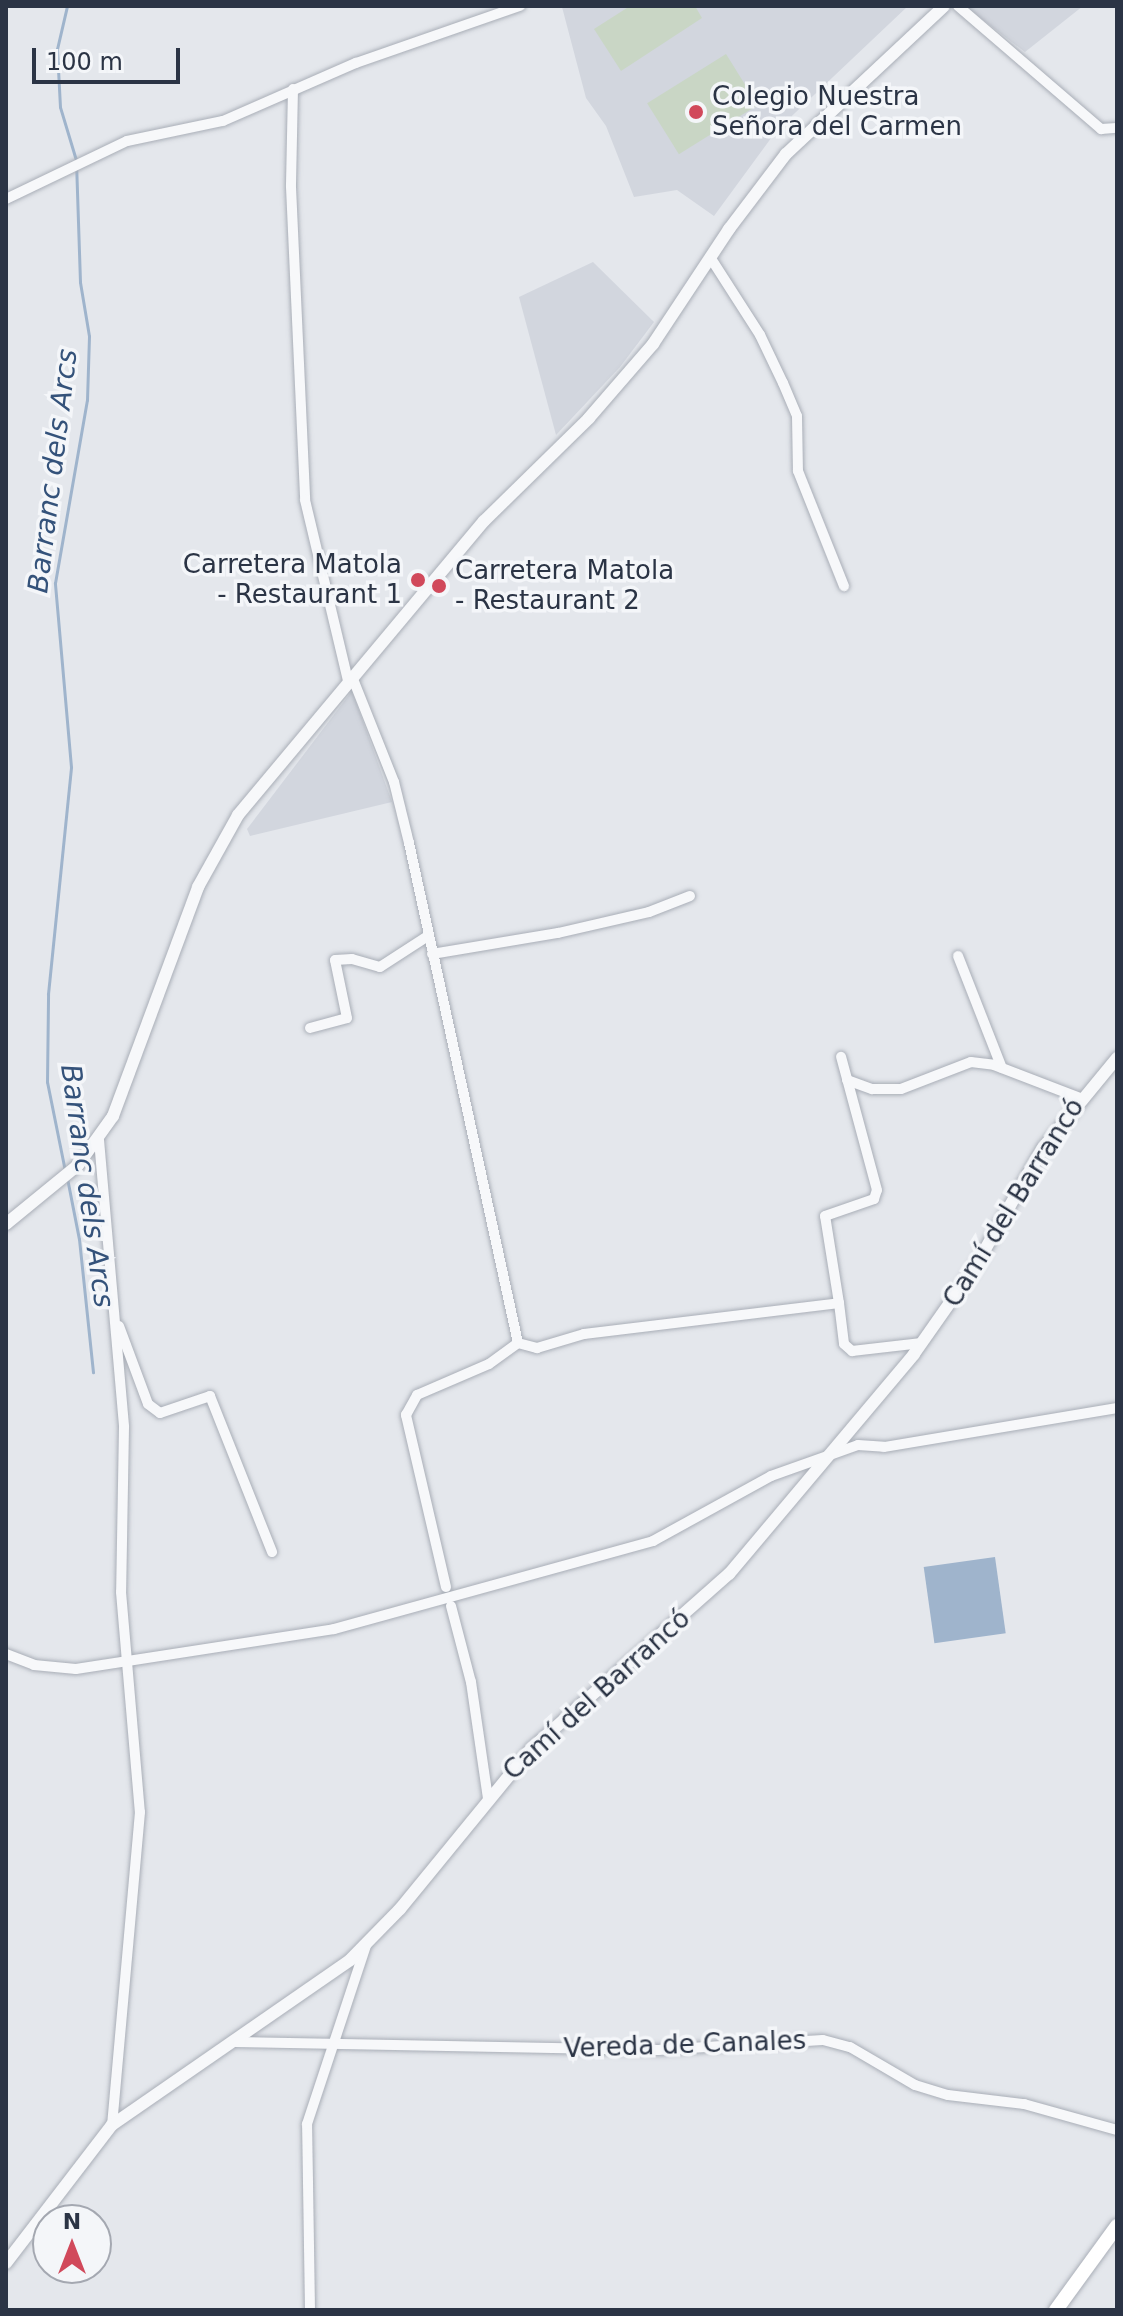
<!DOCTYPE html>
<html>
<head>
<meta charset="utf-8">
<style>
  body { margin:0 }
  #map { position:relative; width:1123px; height:2316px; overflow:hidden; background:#e4e7ec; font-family:"DejaVu Sans",sans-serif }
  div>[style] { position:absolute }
  .built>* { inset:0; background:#d2d6de }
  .green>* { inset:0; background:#c9d6c5; transform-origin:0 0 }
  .water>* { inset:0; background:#9fb4cc; transform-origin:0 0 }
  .stream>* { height:3px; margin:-1.5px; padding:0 1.5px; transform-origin:1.5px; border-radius:1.5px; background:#9fb4cc }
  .roads { filter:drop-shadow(0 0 2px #a9aeb7) drop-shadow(0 0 2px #a9aeb7) }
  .minor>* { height:10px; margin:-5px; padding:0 5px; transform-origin:5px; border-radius:5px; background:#f7f8fa }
  .tertiary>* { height:12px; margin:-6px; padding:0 6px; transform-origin:6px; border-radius:6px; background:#f7f8fa }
  .secondary>* { height:14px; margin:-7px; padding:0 7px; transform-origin:7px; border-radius:7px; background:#fff }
  .dots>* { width:22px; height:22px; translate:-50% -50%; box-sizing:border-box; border:4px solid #f4f6f9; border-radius:50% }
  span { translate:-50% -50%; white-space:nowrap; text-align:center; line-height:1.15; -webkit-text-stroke:7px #f4f6f9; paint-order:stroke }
  .poi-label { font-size:26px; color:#2b3445 }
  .left { translate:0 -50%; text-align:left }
  .right { translate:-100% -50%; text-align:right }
  .street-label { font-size:26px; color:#2b3445 }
  .water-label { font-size:28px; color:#34527a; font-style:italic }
  .frame { position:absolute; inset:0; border:8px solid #2b3445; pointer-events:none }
  .north { position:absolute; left:32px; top:2204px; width:80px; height:80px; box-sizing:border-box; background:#f4f6f9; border:2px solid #a4a8b1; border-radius:50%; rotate:0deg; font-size:22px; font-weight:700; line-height:32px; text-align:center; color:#2b3445 }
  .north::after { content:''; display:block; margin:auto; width:28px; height:36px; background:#d1495b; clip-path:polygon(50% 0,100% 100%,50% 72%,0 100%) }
  .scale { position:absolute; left:32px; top:48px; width:148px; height:36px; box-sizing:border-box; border:4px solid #2b3445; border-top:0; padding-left:10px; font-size:24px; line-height:28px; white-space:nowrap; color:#2b3445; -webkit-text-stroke:6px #f4f6f9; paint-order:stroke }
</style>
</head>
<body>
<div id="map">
  <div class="built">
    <div style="clip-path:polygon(908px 6px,777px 130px,714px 216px,677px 190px,634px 197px,606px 126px,586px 98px,562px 7px)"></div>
    <div style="clip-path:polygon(965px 6px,1083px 6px,1025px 52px)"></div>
    <div style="clip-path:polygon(593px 262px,654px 322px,620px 367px,556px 435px,519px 297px)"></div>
    <div style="clip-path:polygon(352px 691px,392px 802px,250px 836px,247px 829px)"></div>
  </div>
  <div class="green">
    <div style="clip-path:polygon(630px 6px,695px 6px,702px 18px,621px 71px,594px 29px)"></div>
    <div style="left:726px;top:54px;width:60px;height:93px;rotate:58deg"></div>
  </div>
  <div class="water">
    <div style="left:995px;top:1557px;width:77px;height:72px;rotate:82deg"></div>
  </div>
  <div class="stream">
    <div style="left:65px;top:1171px;width:91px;rotate:-101.4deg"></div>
    <div style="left:47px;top:1082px;width:88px;rotate:-89.3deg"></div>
    <div style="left:48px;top:994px;width:228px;rotate:-84.2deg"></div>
    <div style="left:71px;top:767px;width:185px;rotate:-95deg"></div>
    <div style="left:55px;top:583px;width:186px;rotate:-80.1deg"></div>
    <div style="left:87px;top:400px;width:64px;rotate:-88.2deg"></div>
    <div style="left:89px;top:336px;width:55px;rotate:-99.5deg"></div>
    <div style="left:80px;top:282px;width:122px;rotate:-91.9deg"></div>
    <div style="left:76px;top:160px;width:55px;rotate:-106.8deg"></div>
    <div style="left:60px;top:107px;width:58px;rotate:-93deg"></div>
    <div style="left:57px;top:49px;width:44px;rotate:-76.9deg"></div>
    <div style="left:67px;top:1178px;width:62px;rotate:78.9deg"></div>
    <div style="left:79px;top:1239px;width:134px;rotate:84deg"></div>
  </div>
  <div class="roads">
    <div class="minor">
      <div style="left:958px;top:6px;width:189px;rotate:40.7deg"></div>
      <div style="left:1101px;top:129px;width:16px;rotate:-4deg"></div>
      <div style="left:293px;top:89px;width:98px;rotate:91.2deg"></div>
      <div style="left:291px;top:187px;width:313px;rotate:87.4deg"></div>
      <div style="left:305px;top:500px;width:189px;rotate:76.6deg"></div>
      <div style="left:6px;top:199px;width:134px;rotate:-25.6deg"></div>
      <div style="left:127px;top:141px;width:98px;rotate:-11.8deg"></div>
      <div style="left:223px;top:121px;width:145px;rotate:-23.6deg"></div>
      <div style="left:356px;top:63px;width:174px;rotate:-19.2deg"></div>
      <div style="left:710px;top:257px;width:93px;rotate:57.3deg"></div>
      <div style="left:760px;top:335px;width:53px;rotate:64.4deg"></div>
      <div style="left:783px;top:383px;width:36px;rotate:67deg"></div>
      <div style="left:797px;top:416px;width:55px;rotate:89deg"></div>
      <div style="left:798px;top:471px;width:124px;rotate:68.2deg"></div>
      <div style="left:353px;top:679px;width:111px;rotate:68.3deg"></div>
      <div style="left:394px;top:782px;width:63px;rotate:76.2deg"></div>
      <div style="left:409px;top:843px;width:512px;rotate:77.7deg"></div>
      <div style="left:432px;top:954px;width:128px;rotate:-9.5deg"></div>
      <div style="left:558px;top:933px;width:93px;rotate:-13deg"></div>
      <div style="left:649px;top:912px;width:44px;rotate:-21.3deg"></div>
      <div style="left:958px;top:956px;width:120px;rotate:68.6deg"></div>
      <div style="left:310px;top:1028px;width:38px;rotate:-15deg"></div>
      <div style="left:347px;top:1018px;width:59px;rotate:-101.7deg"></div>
      <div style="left:335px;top:960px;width:17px;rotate:-3deg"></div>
      <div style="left:352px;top:959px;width:29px;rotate:16deg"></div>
      <div style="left:380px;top:967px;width:57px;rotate:-32.9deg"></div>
      <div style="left:847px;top:1080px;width:27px;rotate:20deg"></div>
      <div style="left:872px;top:1089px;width:29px"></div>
      <div style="left:901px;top:1089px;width:75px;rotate:-21.1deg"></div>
      <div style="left:971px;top:1062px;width:23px;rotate:7deg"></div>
      <div style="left:994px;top:1065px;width:92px;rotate:21deg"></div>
      <div style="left:99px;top:1140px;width:288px;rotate:85deg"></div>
      <div style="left:124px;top:1427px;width:165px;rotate:91deg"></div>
      <div style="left:121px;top:1592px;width:221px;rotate:85.1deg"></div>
      <div style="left:140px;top:1812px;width:314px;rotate:95.1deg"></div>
      <div style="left:839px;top:1303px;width:41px;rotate:83deg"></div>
      <div style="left:844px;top:1344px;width:11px;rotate:41deg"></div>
      <div style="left:852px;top:1351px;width:70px;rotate:-6.5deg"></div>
      <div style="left:119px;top:1326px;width:83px;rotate:69.6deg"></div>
      <div style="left:148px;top:1404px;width:15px;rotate:37deg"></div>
      <div style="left:160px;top:1413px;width:53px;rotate:-18.8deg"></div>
      <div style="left:210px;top:1396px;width:168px;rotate:68.3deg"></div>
      <div style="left:518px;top:1343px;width:20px;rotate:15deg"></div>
      <div style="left:537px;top:1348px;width:49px;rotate:-16.6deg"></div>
      <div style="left:584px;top:1334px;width:257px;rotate:-6.9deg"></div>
      <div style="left:839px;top:1303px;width:88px;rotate:-99.1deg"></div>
      <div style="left:825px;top:1216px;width:52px;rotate:-19.1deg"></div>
      <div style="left:874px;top:1199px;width:9px;rotate:-72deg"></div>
      <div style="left:877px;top:1190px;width:138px;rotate:-105.1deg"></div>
      <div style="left:446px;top:1587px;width:177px;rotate:-103.1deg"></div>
      <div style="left:406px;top:1415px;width:23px;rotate:-61deg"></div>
      <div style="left:417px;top:1395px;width:78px;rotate:-23.3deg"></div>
      <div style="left:489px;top:1364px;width:36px;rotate:-36deg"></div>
      <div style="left:451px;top:1606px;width:79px;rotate:75.3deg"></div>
      <div style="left:471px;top:1682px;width:118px;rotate:81.7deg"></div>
      <div style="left:6px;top:1654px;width:30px;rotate:21deg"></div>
      <div style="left:34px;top:1665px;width:42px;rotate:5.4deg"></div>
      <div style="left:76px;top:1669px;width:261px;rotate:-8.8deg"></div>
      <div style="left:334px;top:1629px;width:331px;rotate:-15.4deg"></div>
      <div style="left:653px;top:1541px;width:135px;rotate:-28.8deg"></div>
      <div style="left:771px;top:1476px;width:92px;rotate:-19.6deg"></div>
      <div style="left:858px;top:1445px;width:26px;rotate:4deg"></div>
      <div style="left:884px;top:1447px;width:236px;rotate:-9.5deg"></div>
      <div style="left:236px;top:2042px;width:422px;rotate:1.1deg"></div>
      <div style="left:658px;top:2050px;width:165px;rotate:-3.5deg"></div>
      <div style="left:823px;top:2040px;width:28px;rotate:15deg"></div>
      <div style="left:850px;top:2047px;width:75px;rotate:30.3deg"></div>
      <div style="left:915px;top:2085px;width:34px;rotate:17deg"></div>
      <div style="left:948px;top:2095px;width:77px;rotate:6.8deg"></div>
      <div style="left:1024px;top:2104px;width:97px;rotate:15.6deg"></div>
      <div style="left:310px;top:2310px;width:186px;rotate:-90.9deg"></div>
      <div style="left:307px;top:2124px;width:188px;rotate:-71.7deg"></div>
    </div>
    <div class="tertiary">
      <div style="left:6px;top:1224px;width:93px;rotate:-39.3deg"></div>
      <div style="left:78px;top:1165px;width:60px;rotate:-54.5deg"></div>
      <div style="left:113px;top:1116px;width:244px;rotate:-69.6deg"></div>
      <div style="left:198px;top:887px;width:82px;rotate:-60.9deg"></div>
      <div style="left:238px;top:815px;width:383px;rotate:-50.1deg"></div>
      <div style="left:484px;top:521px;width:147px;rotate:-44.4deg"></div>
      <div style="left:589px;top:418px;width:98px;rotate:-49.1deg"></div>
      <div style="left:653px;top:344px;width:138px;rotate:-56.5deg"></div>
      <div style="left:729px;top:229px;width:94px;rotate:-52.8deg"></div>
      <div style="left:786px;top:154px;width:216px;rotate:-43.1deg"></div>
      <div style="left:6px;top:2263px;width:174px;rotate:-52.5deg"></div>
      <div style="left:112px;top:2125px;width:290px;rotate:-34.7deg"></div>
      <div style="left:350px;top:1960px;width:71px;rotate:-45.6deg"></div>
      <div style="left:400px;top:1909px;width:208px;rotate:-50.7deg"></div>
      <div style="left:532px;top:1748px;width:263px;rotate:-41.5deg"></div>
      <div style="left:729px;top:1574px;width:287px;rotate:-49.9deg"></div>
      <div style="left:914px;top:1354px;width:106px;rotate:-55deg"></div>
      <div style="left:975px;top:1267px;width:137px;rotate:-60.3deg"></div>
      <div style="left:1043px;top:1148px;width:117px;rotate:-50.6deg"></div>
    </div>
    <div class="secondary">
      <div style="left:1056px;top:2310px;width:104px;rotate:-54deg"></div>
    </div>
  </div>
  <div class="dots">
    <div style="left:696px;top:112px;background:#d1495b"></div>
    <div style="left:418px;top:580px;background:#d1495b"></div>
    <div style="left:439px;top:586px;background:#d1495b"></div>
  </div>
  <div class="poi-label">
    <span class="left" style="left:712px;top:112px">Colegio Nuestra<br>Señora del Carmen</span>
    <span class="right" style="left:402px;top:580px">Carretera Matola<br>- Restaurant 1</span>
    <span class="left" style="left:455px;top:586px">Carretera Matola<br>- Restaurant 2</span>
  </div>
  <div class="street-label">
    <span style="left:1014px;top:1203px;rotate:-58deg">Camí del Barrancó</span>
    <span style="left:597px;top:1695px;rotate:-42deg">Camí del Barrancó</span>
    <span style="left:685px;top:2045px;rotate:-2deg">Vereda de Canales</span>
  </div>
  <div class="water-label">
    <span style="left:53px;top:471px;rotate:-83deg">Barranc dels Arcs</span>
    <span style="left:87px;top:1186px;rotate:82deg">Barranc dels Arcs</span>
  </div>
  <div class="frame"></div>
  <div class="north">N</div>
  <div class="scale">100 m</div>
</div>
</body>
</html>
